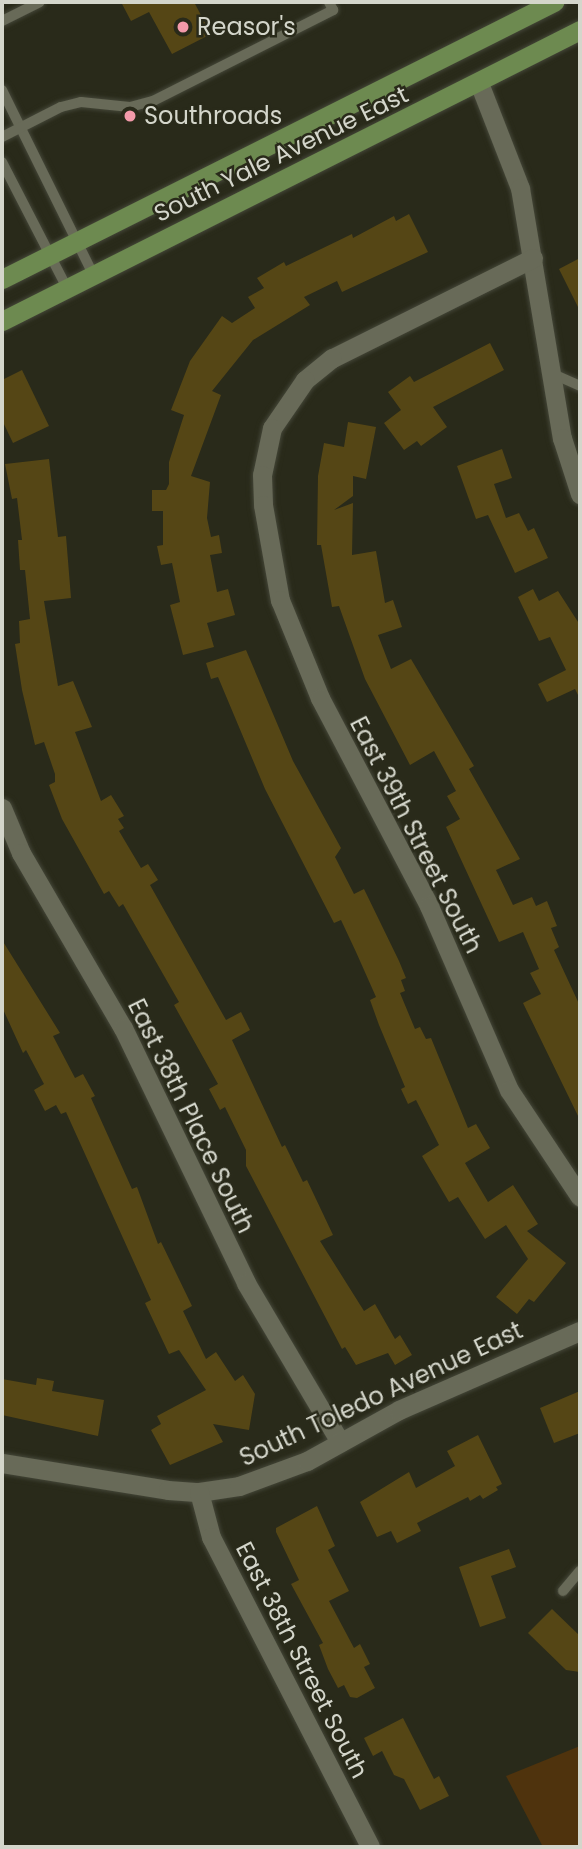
<!DOCTYPE html>
<html>
<head>
<meta charset="utf-8">
<style>
  body { margin:0 }
  #map { position:relative; width:582px; height:1849px; overflow:hidden; background:#292a1a; font-family:Poppins,sans-serif }
  div>[style] { position:absolute }
  .green>* { inset:0; background:#4f330d }
  .building>* { inset:0; background:#554615 }
  .roads { filter:drop-shadow(0 0 2px #444638) drop-shadow(0 0 2px #444638) }
  .service>* { height:10px; margin:-5px; padding:0 5px; transform-origin:5px; border-radius:5px; background:#686a58 }
  .minor>* { height:19px; margin:-9.5px; padding:0 9.5px; transform-origin:9.5px; border-radius:9.5px; background:#686a58 }
  .primary>* { height:19px; margin:-9.5px; padding:0 9.5px; transform-origin:9.5px; border-radius:9.5px; background:#6d8a50 }
  .dots>* { width:19px; height:19px; translate:-50% -50%; box-sizing:border-box; border:4px solid #292a1a; border-radius:50% }
  span { translate:-50% -50%; white-space:nowrap; text-align:center; line-height:1.15; -webkit-text-stroke:5px #292a1a; paint-order:stroke }
  .poi-label { font-size:24px; color:#d4d6cb }
  .left { translate:0 -50%; text-align:left }
  .street-label { font-size:24px; color:#d4d6cb }
  .frame { position:absolute; inset:0; border:4px solid #d4d6cb; pointer-events:none }
</style>
</head>
<body>
<div id="map">
  <div class="green">
    <div style="clip-path:polygon(580px 1746px,580px 1847px,543px 1847px,506px 1776px)"></div>
  </div>
  <div class="building">
    <div style="clip-path:polygon(121px 2px,194px 2px,211px 34px,172px 54px,149px 12px,131px 21px)"></div>
    <div style="clip-path:polygon(409px 214px,428px 252px,342px 292px,337px 281px,304px 297px,310px 305px,253px 340px,212px 391px,221px 395px,191px 476px,210px 482px,207px 518px,211px 537px,219px 535px,222px 553px,210px 555px,217px 592px,228px 589px,235px 615px,207px 623px,214px 647px,183px 655px,170px 605px,180px 602px,172px 563px,161px 565px,157px 546px,163px 545px,163px 511px,152px 511px,152px 490px,166px 490px,169px 484px,169px 462px,184px 415px,171px 410px,190px 361px,222px 316px,232px 323px,255px 308px,248px 297px,264px 288px,257px 278px,284px 262px,286px 266px,352px 234px,353px 238px,394px 216px,396px 221px)"></div>
    <div style="clip-path:polygon(580px 258px,580px 311px,559px 269px)"></div>
    <div style="clip-path:polygon(490px 343px,504px 370px,433px 407px,447px 427px,421px 446px,417px 441px,404px 450px,384px 423px,401px 410px,388px 392px,410px 376px,414px 382px)"></div>
    <div style="clip-path:polygon(22px 370px,49px 426px,13px 443px,2px 420px,2px 380px)"></div>
    <div style="clip-path:polygon(348px 422px,376px 427px,366px 479px,353px 476px,353px 496px,334px 510px,353px 503px,352px 555px,376px 551px,385px 603px,393px 600px,402px 627px,378px 635px,391px 669px,411px 659px,474px 766px,469px 769px,520px 859px,496px 870px,513px 905px,532px 897px,536px 906px,547px 901px,557px 926px,551px 928px,559px 947px,554px 950px,580px 1006px,580px 1120px,523px 1003px,541px 994px,530px 973px,539px 969px,523px 932px,499px 942px,446px 827px,460px 819px,447px 796px,456px 791px,434px 751px,410px 765px,365px 679px,339px 606px,332px 607px,321px 545px,317px 545px,318px 476px,324px 443px,344px 447px)"></div>
    <div style="clip-path:polygon(502px 449px,512px 478px,494px 484px,506px 518px,519px 513px,528px 531px,534px 528px,548px 558px,515px 573px,488px 515px,476px 519px,457px 466px)"></div>
    <div style="clip-path:polygon(49px 459px,58px 537px,66px 536px,71px 598px,44px 601px,58px 686px,73px 681px,92px 727px,75px 732px,101px 801px,111px 795px,124px 816px,118px 819px,124px 828px,119px 831px,141px 868px,148px 864px,158px 880px,150px 885px,226px 1020px,241px 1012px,250px 1030px,232px 1040px,282px 1147px,285px 1145px,303px 1182px,307px 1180px,333px 1235px,320px 1241px,364px 1311px,375px 1304px,395px 1339px,400px 1335px,412px 1355px,395px 1365px,388px 1353px,356px 1365px,345px 1347px,342px 1349px,246px 1166px,246px 1150px,225px 1107px,220px 1110px,209px 1089px,218px 1084px,174px 1005px,179px 1002px,123px 904px,119px 907px,109px 891px,104px 894px,62px 819px,49px 785px,55px 782px,55px 774px,44px 742px,35px 745px,22px 690px,15px 644px,20px 643px,19px 621px,30px 619px,25px 570px,20px 570px,18px 540px,22px 540px,17px 498px,12px 499px,5px 464px)"></div>
    <div style="clip-path:polygon(533px 589px,539px 601px,558px 591px,580px 625px,580px 699px,575px 689px,547px 702px,538px 684px,566px 670px,550px 637px,539px 641px,518px 597px)"></div>
    <div style="clip-path:polygon(246px 650px,293px 761px,341px 848px,335px 857px,354px 894px,364px 889px,399px 961px,406px 978px,401px 980px,405px 991px,400px 993px,415px 1029px,420px 1027px,426px 1039px,431px 1038px,468px 1128px,476px 1124px,490px 1148px,465px 1163px,488px 1202px,513px 1185px,538px 1224px,527px 1231px,566px 1263px,534px 1302px,529px 1299px,517px 1314px,496px 1297px,528px 1259px,506px 1225px,485px 1239px,458px 1197px,449px 1202px,422px 1156px,439px 1145px,416px 1100px,408px 1104px,401px 1089px,405px 1087px,379px 1025px,370px 1000px,376px 997px,356px 952px,341px 920px,334px 923px,265px 789px,218px 677px,211px 679px,206px 663px)"></div>
    <div style="clip-path:polygon(2px 940px,60px 1033px,53px 1036px,75px 1078px,83px 1074px,95px 1096px,91px 1098px,132px 1189px,137px 1187px,158px 1244px,161px 1242px,192px 1306px,183px 1311px,206px 1359px,216px 1352px,235px 1381px,243px 1375px,255px 1394px,249px 1430px,213px 1424px,223px 1442px,170px 1465px,151px 1430px,161px 1424px,157px 1416px,206px 1390px,179px 1350px,169px 1354px,145px 1303px,151px 1300px,66px 1112px,61px 1114px,56px 1105px,45px 1111px,34px 1090px,44px 1084px,26px 1050px,23px 1053px,2px 1007px)"></div>
    <div style="clip-path:polygon(37px 1378px,54px 1381px,52px 1391px,104px 1400px,98px 1436px,2px 1415px,2px 1379px,36px 1385px)"></div>
    <div style="clip-path:polygon(580px 1391px,580px 1433px,554px 1443px,540px 1408px)"></div>
    <div style="clip-path:polygon(478px 1435px,502px 1484px,496px 1487px,498px 1490px,483px 1499px,480px 1495px,470px 1501px,468px 1497px,417px 1523px,421px 1531px,397px 1543px,391px 1531px,377px 1537px,360px 1502px,409px 1472px,416px 1488px,455px 1466px,447px 1451px)"></div>
    <div style="clip-path:polygon(317px 1506px,335px 1546px,328px 1550px,349px 1591px,329px 1601px,354px 1648px,360px 1644px,370px 1664px,364px 1667px,375px 1688px,357px 1698px,350px 1697px,344px 1685px,338px 1688px,328px 1669px,319px 1645px,323px 1643px,291px 1584px,299px 1580px,276px 1532px,276px 1528px)"></div>
    <div style="clip-path:polygon(509px 1549px,516px 1567px,491px 1576px,506px 1618px,480px 1627px,459px 1567px)"></div>
    <div style="clip-path:polygon(552px 1609px,580px 1636px,580px 1672px,566px 1670px,528px 1633px)"></div>
    <div style="clip-path:polygon(403px 1718px,434px 1779px,439px 1776px,449px 1796px,420px 1810px,404px 1779px,394px 1775px,382px 1751px,373px 1756px,364px 1738px)"></div>
  </div>
  <div class="roads">
    <div class="service">
      <div style="left:2px;top:21px;width:42px;rotate:-26.6deg"></div>
      <div style="left:2px;top:90px;width:205px;rotate:63.7deg"></div>
      <div style="left:2px;top:137px;width:66px;rotate:-27deg"></div>
      <div style="left:61px;top:107px;width:21px;rotate:-14deg"></div>
      <div style="left:81px;top:102px;width:49px;rotate:5.8deg"></div>
      <div style="left:130px;top:107px;width:24px;rotate:-15deg"></div>
      <div style="left:153px;top:101px;width:202px;rotate:-26.8deg"></div>
      <div style="left:333px;top:10px;width:9px;rotate:-117deg"></div>
      <div style="left:2px;top:162px;width:142px;rotate:62.7deg"></div>
      <div style="left:551px;top:373px;width:32px;rotate:24deg"></div>
      <div style="left:563px;top:1591px;width:26px;rotate:-50deg"></div>
    </div>
    <div class="minor">
      <div style="left:479px;top:83px;width:113px;rotate:68.7deg"></div>
      <div style="left:520px;top:188px;width:254px;rotate:80.5deg"></div>
      <div style="left:562px;top:438px;width:59px;rotate:72.2deg"></div>
      <div style="left:533px;top:258px;width:225px;rotate:153.5deg"></div>
      <div style="left:332px;top:358px;width:35px;rotate:141deg"></div>
      <div style="left:305px;top:380px;width:58px;rotate:124.5deg"></div>
      <div style="left:272px;top:428px;width:48px;rotate:102deg"></div>
      <div style="left:262px;top:475px;width:30px;rotate:88deg"></div>
      <div style="left:263px;top:505px;width:97px;rotate:79.9deg"></div>
      <div style="left:280px;top:600px;width:106px;rotate:67.8deg"></div>
      <div style="left:320px;top:698px;width:235px;rotate:62.3deg"></div>
      <div style="left:429px;top:906px;width:201px;rotate:66.5deg"></div>
      <div style="left:509px;top:1090px;width:128px;rotate:56.4deg"></div>
      <div style="left:2px;top:808px;width:49px;rotate:67.1deg"></div>
      <div style="left:21px;top:853px;width:203px;rotate:59.8deg"></div>
      <div style="left:123px;top:1028px;width:283px;rotate:64.2deg"></div>
      <div style="left:246px;top:1283px;width:185px;rotate:59.4deg"></div>
      <div style="left:2px;top:1463px;width:168px;rotate:9.2deg"></div>
      <div style="left:168px;top:1490px;width:31px;rotate:4deg"></div>
      <div style="left:199px;top:1492px;width:40px;rotate:-8.5deg"></div>
      <div style="left:239px;top:1486px;width:72px;rotate:-20.2deg"></div>
      <div style="left:307px;top:1461px;width:105px;rotate:-29deg"></div>
      <div style="left:399px;top:1410px;width:197px;rotate:-23.6deg"></div>
      <div style="left:199px;top:1492px;width:47px;rotate:75.1deg"></div>
      <div style="left:211px;top:1537px;width:348px;rotate:62.8deg"></div>
    </div>
    <div class="primary">
      <div style="left:2px;top:279px;width:618px;rotate:-26.65deg"></div>
      <div style="left:2px;top:321px;width:647px;rotate:-26.72deg"></div>
    </div>
  </div>
  <div class="dots">
    <div style="left:183px;top:27px;background:#f39aaa"></div>
    <div style="left:130px;top:116px;background:#f39aaa"></div>
  </div>
  <div class="poi-label">
    <span class="left" style="left:197px;top:27px">Reasor's</span>
    <span class="left" style="left:144px;top:116px">Southroads</span>
  </div>
  <div class="street-label">
    <span style="left:281px;top:154px;rotate:-26deg">South Yale Avenue East</span>
    <span style="left:416px;top:835px;rotate:63deg">East 39th Street South</span>
    <span style="left:191px;top:1116px;rotate:64deg">East 38th Place South</span>
    <span style="left:381px;top:1394px;rotate:-25deg">South Toledo Avenue East</span>
    <span style="left:302px;top:1660px;rotate:63deg">East 38th Street South</span>
  </div>
  <div class="frame"></div>
</div>
</body>
</html>
